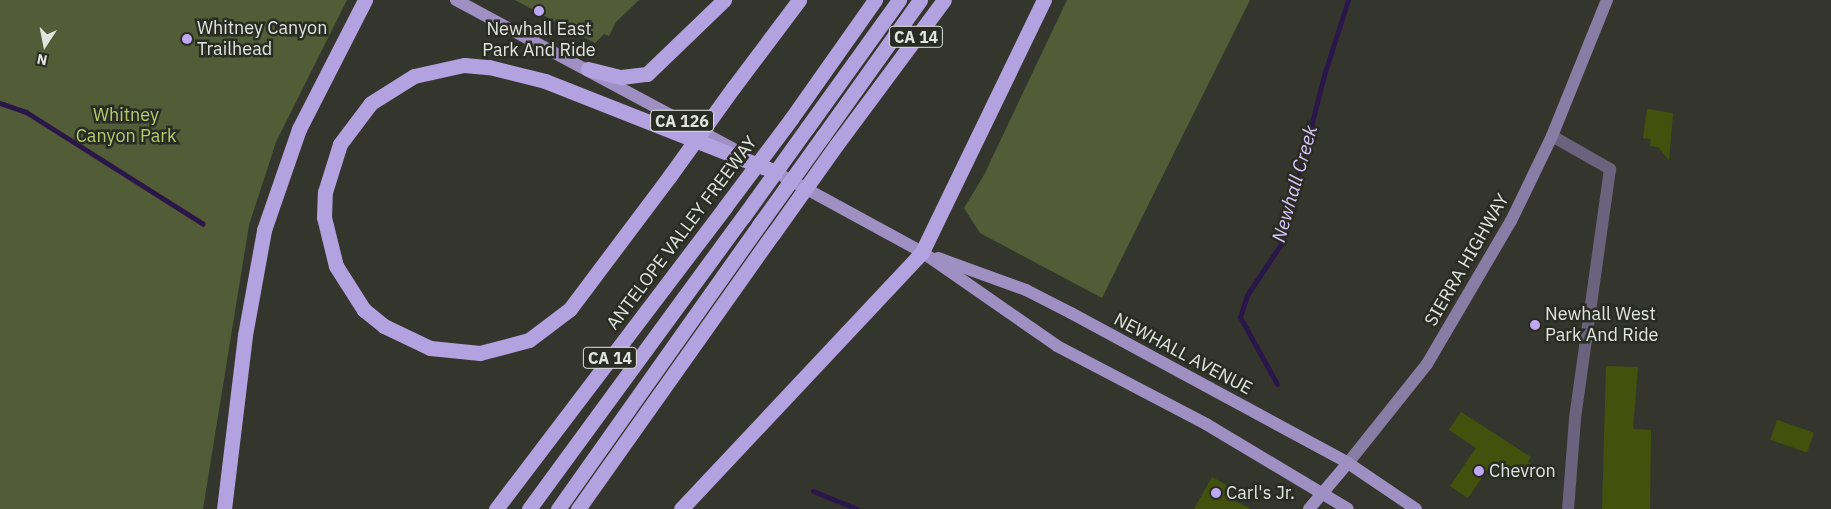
<!DOCTYPE html>
<html>
<head>
<meta charset="utf-8">
<style>
  body { margin:0 }
  #map { position:relative; width:1831px; height:509px; overflow:hidden; background:#34362e; font-family:"IBM Plex Sans",sans-serif }
  div>[style] { position:absolute }
  .green>* { inset:0; background:#525c36 }
  .stream>* { height:5px; margin:-2.5px; padding:0 2.5px; transform-origin:2.5px; border-radius:2.5px; background:#2a1749 }
  .building>* { inset:0; background:#44510d; transform-origin:0 0 }
  .minor>* { height:12px; margin:-6px; padding:0 6px; transform-origin:6px; border-radius:6px; background:#6a637d }
  .secondary>* { height:12px; margin:-6px; padding:0 6px; transform-origin:6px; border-radius:6px; background:#887da5 }
  .primary>* { height:12px; margin:-6px; padding:0 6px; transform-origin:6px; border-radius:6px; background:#9f90c4 }
  .motorway>* { height:15px; margin:-7.5px; padding:0 7.5px; transform-origin:7.5px; border-radius:7.5px; background:#b3a2e0 }
  .motorway-bridge>* { height:15px; margin:-7.5px; padding:0 7.5px; transform-origin:7.5px; border-radius:7.5px; background:#b3a2e0 }
  .dots>* { width:14px; height:14px; translate:-50% -50%; box-sizing:border-box; border:2px solid #2a2c24; border-radius:50% }
  span { translate:-50% -50%; white-space:nowrap; text-align:center; line-height:1.15; -webkit-text-stroke:5px #2a2c24; paint-order:stroke }
  .shield-label span { padding:1px 4px; background:#2a2c24; border:1px solid; border-radius:4px; -webkit-text-stroke-width:0 }
  .shield-label { font-size:16px; color:#e2e4df; font-weight:700 }
  .poi-label { font-size:18px; color:#e2e4df }
  .left { translate:0 -50%; text-align:left }
  .park-label { font-size:18px; color:#b5cc70 }
  .street-label { font-size:18px; color:#e2e4df }
  .water-label { font-size:19px; color:#d8cafe; font-style:italic }
  .north { position:absolute; left:20px; top:20px; width:50px; height:50px; -webkit-text-stroke:4px #2a2c24; paint-order:stroke; rotate:191deg; font-size:14px; font-weight:700; line-height:20px; text-align:center; color:#e2e4df }
  .north::after { content:''; display:block; margin:auto; width:18px; height:22px; background:#e2e4df; clip-path:polygon(50% 0,100% 100%,50% 72%,0 100%) }
</style>
</head>
<body>
<div id="map">
  <div class="green">
    <div style="clip-path:polygon(0 0,347px 0,276px 142px,249px 225px,203px 509px,0 509px)"></div>
    <div style="clip-path:polygon(515px 0,639px 0,616px 22px,609px 36px,604px 34px,595px 43px)"></div>
    <div style="clip-path:polygon(1067px 0,1250px 0,1102px 298px,980px 233px,964px 208px,984px 175px)"></div>
  </div>
  <div class="stream">
    <div style="left:0;top:103px;width:28px;rotate:19deg"></div>
    <div style="left:26px;top:112px;width:209px;rotate:32.3deg"></div>
    <div style="left:1277px;top:384px;width:77px;rotate:-118.9deg"></div>
    <div style="left:1240px;top:317px;width:23px;rotate:-72deg"></div>
    <div style="left:1247px;top:295px;width:61px;rotate:-56.3deg"></div>
    <div style="left:1281px;top:244px;width:178px;rotate:-75.7deg"></div>
    <div style="left:1325px;top:72px;width:76px;rotate:-72.3deg"></div>
    <div style="left:813px;top:491px;width:48px;rotate:22.2deg"></div>
  </div>
  <div class="building">
    <div style="clip-path:polygon(1647px 109px,1673px 113px,1669px 160px,1658px 147px,1650px 146px,1651px 139px,1643px 138px)"></div>
    <div style="clip-path:polygon(1606px 366px,1638px 367px,1633px 429px,1651px 430px,1650px 509px,1602px 509px)"></div>
    <div style="clip-path:polygon(1461px 412px,1531px 457px,1528px 461px,1531px 463px,1523px 474px,1520px 472px,1517px 478px,1493px 461px,1468px 498px,1450px 486px,1476px 448px,1449px 430px)"></div>
    <div style="left:1777px;top:420px;width:39px;height:21px;rotate:19deg"></div>
    <div style="clip-path:polygon(1212px 477px,1230px 487px,1227px 492px,1235px 496px,1233px 500px,1251px 509px,1194px 509px)"></div>
  </div>
  <div class="minor">
    <div style="left:1552px;top:136px;width:67px;rotate:29.6deg"></div>
    <div style="left:1610px;top:169px;width:252px;rotate:98deg"></div>
    <div style="left:1575px;top:419px;width:90px;rotate:94.4deg"></div>
  </div>
  <div class="secondary">
    <div style="left:1348px;top:463px;width:127px;rotate:-51.4deg"></div>
    <div style="left:1427px;top:364px;width:166px;rotate:-59.6deg"></div>
    <div style="left:1511px;top:221px;width:94px;rotate:-64.2deg"></div>
    <div style="left:1552px;top:136px;width:147px;rotate:-68deg"></div>
  </div>
  <div class="primary">
    <div style="left:456px;top:0;width:320px;rotate:28.2deg"></div>
    <div style="left:768px;top:168px;width:175px;rotate:28.6deg"></div>
    <div style="left:922px;top:252px;width:165px;rotate:34.8deg"></div>
    <div style="left:1057px;top:346px;width:168px;rotate:27.6deg"></div>
    <div style="left:1206px;top:424px;width:165px;rotate:30.9deg"></div>
    <div style="left:938px;top:258px;width:94px;rotate:20deg"></div>
    <div style="left:1026px;top:290px;width:51px;rotate:27.1deg"></div>
    <div style="left:1071px;top:313px;width:315px;rotate:28.4deg"></div>
    <div style="left:1348px;top:463px;width:82px;rotate:34.1deg"></div>
    <div style="left:1309px;top:509px;width:60px;rotate:-49.7deg"></div>
  </div>
  <div class="motorway">
    <div style="left:588px;top:69px;width:34px;rotate:14deg"></div>
    <div style="left:621px;top:77px;width:26px;rotate:-7deg"></div>
    <div style="left:647px;top:74px;width:107px;rotate:-43.9deg"></div>
    <div style="left:733px;top:88px;width:110px;rotate:-53.1deg"></div>
    <div style="left:791px;top:119px;width:146px;rotate:-54.8deg"></div>
    <div style="left:807px;top:128px;width:158px;rotate:-54.3deg"></div>
    <div style="left:823px;top:136px;width:167px;rotate:-54.5deg"></div>
    <div style="left:837px;top:144px;width:179px;rotate:-53.4deg"></div>
    <div style="left:669px;top:177px;width:165px;rotate:126.9deg"></div>
    <div style="left:570px;top:309px;width:51px;rotate:142.9deg"></div>
    <div style="left:529px;top:340px;width:51px;rotate:165.1deg"></div>
    <div style="left:480px;top:353px;width:50px;rotate:-174.3deg"></div>
    <div style="left:430px;top:348px;width:51px;rotate:-154.4deg"></div>
    <div style="left:384px;top:326px;width:26px;rotate:-141deg"></div>
    <div style="left:364px;top:310px;width:52px;rotate:-122.5deg"></div>
    <div style="left:336px;top:266px;width:50px;rotate:-103.8deg"></div>
    <div style="left:324px;top:217px;width:25px;rotate:-88deg"></div>
    <div style="left:325px;top:192px;width:50px;rotate:-72.6deg"></div>
    <div style="left:340px;top:144px;width:51px;rotate:-52.9deg"></div>
    <div style="left:371px;top:103px;width:51px;rotate:-32.1deg"></div>
    <div style="left:414px;top:76px;width:51px;rotate:-12.4deg"></div>
    <div style="left:464px;top:65px;width:25px;rotate:5deg"></div>
    <div style="left:489px;top:67px;width:58px;rotate:14deg"></div>
    <div style="left:545px;top:81px;width:248px;rotate:21.5deg"></div>
    <div style="left:224px;top:509px;width:175px;rotate:-83.1deg"></div>
    <div style="left:245px;top:335px;width:107px;rotate:-79.7deg"></div>
    <div style="left:264px;top:230px;width:107px;rotate:-70.9deg"></div>
    <div style="left:299px;top:129px;width:145px;rotate:-62.9deg"></div>
    <div style="left:496px;top:509px;width:379px;rotate:-52.8deg"></div>
    <div style="left:529px;top:509px;width:362px;rotate:-53.8deg"></div>
    <div style="left:558px;top:509px;width:348px;rotate:-54.7deg"></div>
    <div style="left:578px;top:509px;width:337px;rotate:-54.7deg"></div>
    <div style="left:681px;top:509px;width:352px;rotate:-46.8deg"></div>
    <div style="left:922px;top:252px;width:280px;rotate:-64.2deg"></div>
  </div>
  <div class="motorway-bridge">
    <div style="left:669px;top:177px;width:110px;rotate:-54.3deg"></div>
    <div style="left:725px;top:207px;width:110px;rotate:-53.1deg"></div>
    <div style="left:743px;top:217px;width:110px;rotate:-54.3deg"></div>
    <div style="left:759px;top:225px;width:110px;rotate:-54.3deg"></div>
    <div style="left:773px;top:234px;width:110px;rotate:-54.6deg"></div>
  </div>
  <div class="dots">
    <div style="left:539px;top:11px;background:#bfa9f4"></div>
    <div style="left:187px;top:39px;background:#bfa9f4"></div>
    <div style="left:1535px;top:325px;background:#bfa9f4"></div>
    <div style="left:1479px;top:471px;background:#bfa9f4"></div>
    <div style="left:1216px;top:493px;background:#bfa9f4"></div>
  </div>
  <div class="shield-label">
    <span style="left:916px;top:37px">CA 14</span>
    <span style="left:682px;top:121px">CA 126</span>
    <span style="left:610px;top:358px">CA 14</span>
  </div>
  <div class="poi-label">
    <span class="left" style="left:197px;top:39px">Whitney Canyon<br>Trailhead</span>
    <span style="left:539px;top:40px">Newhall East<br>Park And Ride</span>
    <span class="left" style="left:1545px;top:325px">Newhall West<br>Park And Ride</span>
    <span class="left" style="left:1489px;top:471px">Chevron</span>
    <span class="left" style="left:1226px;top:493px">Carl's Jr.</span>
  </div>
  <div class="park-label">
    <span style="left:126px;top:126px">Whitney<br>Canyon Park</span>
  </div>
  <div class="street-label">
    <span style="left:682px;top:233px;rotate:-53deg">ANTELOPE VALLEY FREEWAY</span>
    <span style="left:1467px;top:260px;rotate:-60deg">SIERRA HIGHWAY</span>
    <span style="left:1183px;top:354px;rotate:28deg">NEWHALL AVENUE</span>
  </div>
  <div class="water-label">
    <span style="left:1295px;top:184px;rotate:-74deg">Newhall Creek</span>
  </div>
  <div class="north">N</div>
</div>
</body>
</html>
